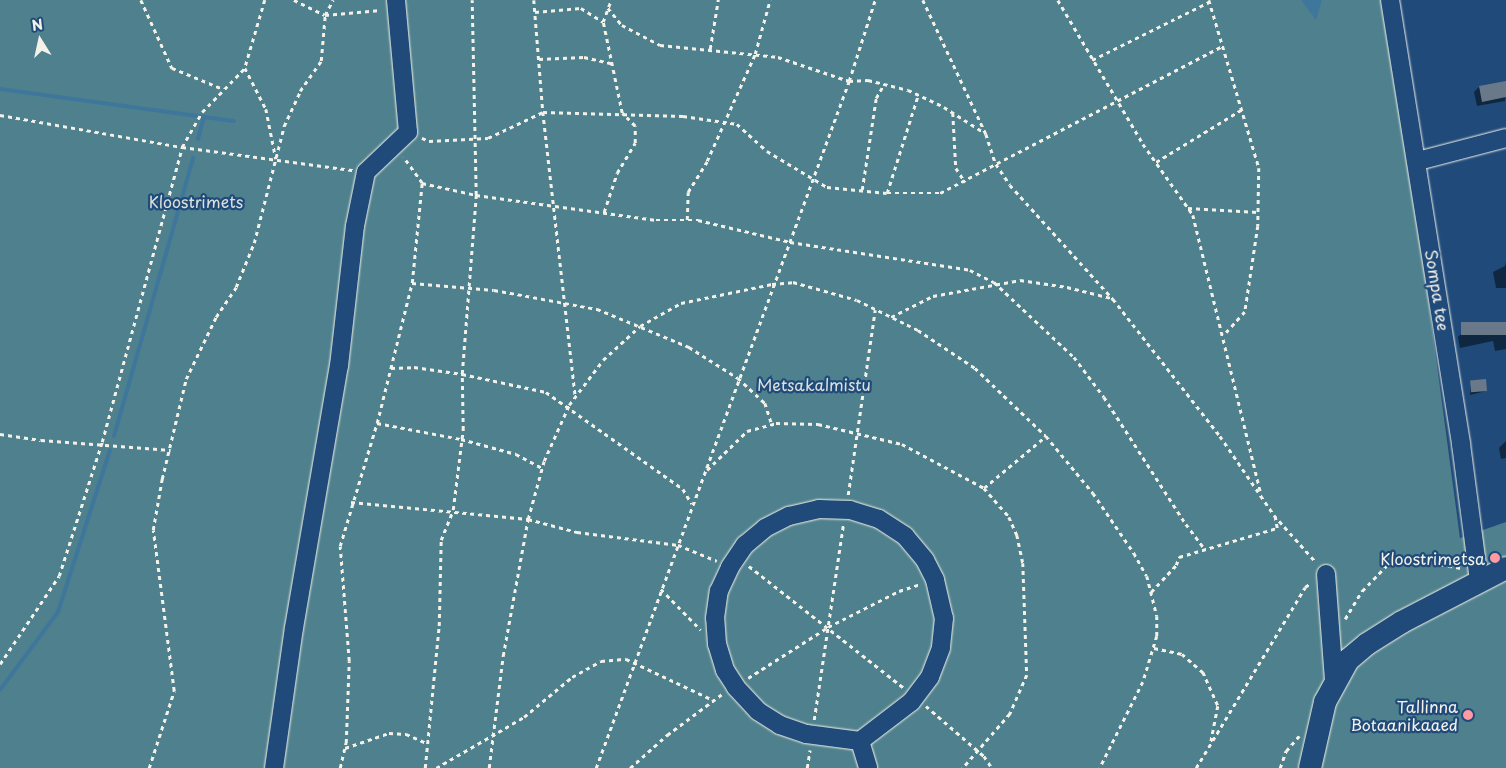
<!DOCTYPE html>
<html>
<head>
<meta charset="utf-8">
<style>
  body { margin:0 }
  #map { position:relative; width:1506px; height:768px; overflow:hidden; background:#1f4a7a; font-family:"Playpen Sans",sans-serif }
  div>[style] { position:absolute }
  .green>* { inset:0; background:#4e818d }
  .water>* { inset:0; background:#3f769b }
  .shadow>* { inset:0; background:#0007 }
  .stream>* { height:4px; margin:-2px; padding:0 2px; transform-origin:2px; border-radius:2px; background:#3f769b }
  .building>* { inset:0; background:#6a7989; transform-origin:0 0 }
  .path>* { height:2.5px; margin-top:-1.25px; transform-origin:0; background:repeating-linear-gradient(90deg,#f4f1e8 0 4px,transparent 0 8px) }
  .roads { filter:drop-shadow(0 0 1px #f4f1e8) drop-shadow(0 0 1px #f4f1e8) }
  .minor>* { height:18px; margin:-9px; padding:0 9px; transform-origin:9px; border-radius:9px; background:#1f4a7a }
  .major>* { height:22px; margin:-11px; padding:0 11px; transform-origin:11px; border-radius:11px; background:#1f4a7a }
  .dots>* { width:14px; height:14px; translate:-50% -50%; box-sizing:border-box; border:2px solid #1f4a7a; border-radius:50% }
  span { translate:-50% -50%; white-space:nowrap; text-align:center; line-height:1.15; -webkit-text-stroke:4.5px #1f4a7a; paint-order:stroke }
  .park-label { font-size:16px; color:#dbe0da }
  .street-label { font-size:16px; color:#f4f1e8 }
  .poi-label { font-size:16px; color:#f4f1e8 }
  .right { translate:-100% -50%; text-align:right }
  .north { position:absolute; left:15px; top:15px; width:50px; height:50px; -webkit-text-stroke:4px #1f4a7a; paint-order:stroke; rotate:350deg; font-size:14px; font-weight:700; line-height:20px; text-align:center; color:#f4f1e8 }
  .north::after { content:''; display:block; margin:auto; width:18px; height:22px; background:#f4f1e8; clip-path:polygon(50% 0,100% 100%,50% 72%,0 100%) }
</style>
</head>
<body>
<div id="map">
  <div class="green">
    <div style="clip-path:polygon(0 0,1383px 0,1397px 65px,1460px 538px,1506px 522px,1506px 768px,0 768px)"></div>
  </div>
  <div class="water">
    <div style="clip-path:polygon(1301px 0,1322px 0,1316px 20px)"></div>
  </div>
  <div class="shadow">
    <div style="clip-path:polygon(1506px 82px,1505px 101px,1477px 106px,1474px 92px,1479px 87px)"></div>
    <div style="clip-path:polygon(1506px 262px,1506px 288px,1496px 288px,1493px 272px,1505px 266px)"></div>
    <div style="clip-path:polygon(1506px 324px,1506px 349px,1495px 351px,1493px 341px,1460px 348px,1458px 337px,1463px 332px)"></div>
    <div style="clip-path:polygon(1471px 383px,1486px 391px,1470px 395px)"></div>
    <div style="clip-path:polygon(1506px 441px,1506px 458px,1501px 459px,1499px 448px)"></div>
  </div>
  <div class="stream">
    <div style="left:0;top:89px;width:236px;rotate:7.8deg"></div>
    <div style="left:198px;top:139px;width:23px;rotate:-75deg"></div>
    <div style="left:114px;top:436px;width:289px;rotate:-74.1deg"></div>
    <div style="left:0;top:690px;width:97px;rotate:-53.4deg"></div>
    <div style="left:58px;top:612px;width:170px;rotate:-72.2deg"></div>
  </div>
  <div class="building">
    <div style="clip-path:polygon(1506px 81px,1506px 97px,1482px 102px,1479px 86px)"></div>
    <div style="left:1506px;top:322px;width:13px;height:45px;rotate:90deg"></div>
    <div style="left:1486px;top:379px;width:12px;height:16px;rotate:85deg"></div>
  </div>
  <div class="path">
    <div style="left:141px;top:0;width:75px;rotate:65.5deg"></div>
    <div style="left:172px;top:68px;width:55px;rotate:22.4deg"></div>
    <div style="left:265px;top:0;width:71px;rotate:106.4deg"></div>
    <div style="left:245px;top:68px;width:46px;rotate:62.9deg"></div>
    <div style="left:266px;top:109px;width:51px;rotate:78.7deg"></div>
    <div style="left:294px;top:0;width:34px;rotate:26deg"></div>
    <div style="left:325px;top:15px;width:56px;rotate:-5.1deg"></div>
    <div style="left:534px;top:0;width:112px;rotate:85.4deg"></div>
    <div style="left:543px;top:112px;width:285px;rotate:83.5deg"></div>
    <div style="left:923px;top:0;width:148px;rotate:64.8deg"></div>
    <div style="left:986px;top:134px;width:32px;rotate:72deg"></div>
    <div style="left:996px;top:164px;width:25px;rotate:56deg"></div>
    <div style="left:1010px;top:185px;width:154px;rotate:47.9deg"></div>
    <div style="left:1113px;top:299px;width:174px;rotate:52deg"></div>
    <div style="left:1220px;top:436px;width:96px;rotate:55.6deg"></div>
    <div style="left:1274px;top:515px;width:63px;rotate:48.2deg"></div>
    <div style="left:1058px;top:0;width:167px;rotate:59.4deg"></div>
    <div style="left:1143px;top:144px;width:87px;rotate:54.8deg"></div>
    <div style="left:1193px;top:215px;width:286px;rotate:76.3deg"></div>
    <div style="left:1209px;top:0;width:175px;rotate:73.4deg"></div>
    <div style="left:1259px;top:168px;width:58px;rotate:91deg"></div>
    <div style="left:1258px;top:226px;width:87px;rotate:98.6deg"></div>
    <div style="left:1245px;top:312px;width:31px;rotate:132deg"></div>
    <div style="left:608px;top:8px;width:22px;rotate:51deg"></div>
    <div style="left:622px;top:25px;width:43px;rotate:27.8deg"></div>
    <div style="left:660px;top:45px;width:119px;rotate:5.8deg"></div>
    <div style="left:778px;top:57px;width:75px;rotate:18.7deg"></div>
    <div style="left:849px;top:81px;width:19px;rotate:-3deg"></div>
    <div style="left:868px;top:80px;width:41px;rotate:14deg"></div>
    <div style="left:908px;top:90px;width:40px;rotate:25deg"></div>
    <div style="left:944px;top:107px;width:49px;rotate:32.4deg"></div>
    <div style="left:535px;top:12px;width:46px;rotate:-5deg"></div>
    <div style="left:581px;top:8px;width:26px;rotate:32deg"></div>
    <div style="left:710px;top:49px;width:50px;rotate:-80.7deg"></div>
    <div style="left:539px;top:59px;width:45px;rotate:-2.5deg"></div>
    <div style="left:584px;top:57px;width:28px;rotate:13deg"></div>
    <div style="left:1092px;top:60px;width:131px;rotate:-26.4deg"></div>
    <div style="left:953px;top:113px;width:55px;rotate:86.9deg"></div>
    <div style="left:956px;top:168px;width:17px;rotate:57deg"></div>
    <div style="left:0;top:115px;width:185px;rotate:10deg"></div>
    <div style="left:182px;top:147px;width:173px;rotate:7.7deg"></div>
    <div style="left:422px;top:138px;width:8px;rotate:23deg"></div>
    <div style="left:429px;top:141px;width:59px;rotate:-2.9deg"></div>
    <div style="left:488px;top:138px;width:61px;rotate:-25.3deg"></div>
    <div style="left:543px;top:112px;width:140px;rotate:1.6deg"></div>
    <div style="left:683px;top:116px;width:55px;rotate:8.4deg"></div>
    <div style="left:737px;top:124px;width:40px;rotate:42deg"></div>
    <div style="left:767px;top:151px;width:70px;rotate:31deg"></div>
    <div style="left:827px;top:187px;width:60px;rotate:5.7deg"></div>
    <div style="left:887px;top:193px;width:53px"></div>
    <div style="left:940px;top:193px;width:317px;rotate:-27.5deg"></div>
    <div style="left:1156px;top:162px;width:100px;rotate:-31.5deg"></div>
    <div style="left:422px;top:183px;width:55px;rotate:12.5deg"></div>
    <div style="left:476px;top:195px;width:182px;rotate:7.9deg"></div>
    <div style="left:656px;top:220px;width:42px"></div>
    <div style="left:698px;top:220px;width:95px;rotate:13.4deg"></div>
    <div style="left:790px;top:242px;width:182px;rotate:8.8deg"></div>
    <div style="left:970px;top:270px;width:27px;rotate:27deg"></div>
    <div style="left:994px;top:282px;width:110px;rotate:43.2deg"></div>
    <div style="left:1074px;top:357px;width:50px;rotate:53.1deg"></div>
    <div style="left:1104px;top:397px;width:151px;rotate:57.2deg"></div>
    <div style="left:1186px;top:524px;width:30px;rotate:53deg"></div>
    <div style="left:862px;top:190px;width:93px;rotate:-81.3deg"></div>
    <div style="left:876px;top:98px;width:16px;rotate:-60deg"></div>
    <div style="left:887px;top:193px;width:103px;rotate:-72.4deg"></div>
    <div style="left:1188px;top:208px;width:70px;rotate:3.3deg"></div>
    <div style="left:604px;top:212px;width:41px;rotate:-71.6deg"></div>
    <div style="left:617px;top:173px;width:35px;rotate:-59deg"></div>
    <div style="left:635px;top:143px;width:17px;rotate:-90deg"></div>
    <div style="left:635px;top:126px;width:18px;rotate:-135deg"></div>
    <div style="left:622px;top:113px;width:93px;rotate:-101.8deg"></div>
    <div style="left:603px;top:22px;width:23px;rotate:-70deg"></div>
    <div style="left:687px;top:220px;width:28px;rotate:-88deg"></div>
    <div style="left:688px;top:192px;width:36px;rotate:-58deg"></div>
    <div style="left:707px;top:161px;width:117px;rotate:-65.8deg"></div>
    <div style="left:755px;top:54px;width:56px;rotate:-74.5deg"></div>
    <div style="left:412px;top:283px;width:82px;rotate:4.9deg"></div>
    <div style="left:494px;top:290px;width:105px;rotate:10.5deg"></div>
    <div style="left:597px;top:309px;width:100px;rotate:22.4deg"></div>
    <div style="left:689px;top:347px;width:58px;rotate:32.3deg"></div>
    <div style="left:738px;top:378px;width:37px;rotate:43deg"></div>
    <div style="left:765px;top:403px;width:22px;rotate:72deg"></div>
    <div style="left:891px;top:317px;width:47px;rotate:-26.6deg"></div>
    <div style="left:933px;top:296px;width:88px;rotate:-10.4deg"></div>
    <div style="left:1020px;top:280px;width:48px;rotate:8.5deg"></div>
    <div style="left:1067px;top:287px;width:45px;rotate:14deg"></div>
    <div style="left:391px;top:368px;width:23px;rotate:-2deg"></div>
    <div style="left:414px;top:367px;width:49px;rotate:8.3deg"></div>
    <div style="left:462px;top:374px;width:86px;rotate:12.1deg"></div>
    <div style="left:546px;top:392px;width:168px;rotate:35.3deg"></div>
    <div style="left:683px;top:489px;width:17px;rotate:59deg"></div>
    <div style="left:377px;top:423px;width:86px;rotate:10.8deg"></div>
    <div style="left:461px;top:439px;width:57px;rotate:15.3deg"></div>
    <div style="left:516px;top:454px;width:30px;rotate:28deg"></div>
    <div style="left:0;top:434px;width:41px;rotate:8.3deg"></div>
    <div style="left:41px;top:440px;width:130px;rotate:4.4deg"></div>
    <div style="left:707px;top:470px;width:56px;rotate:-44.3deg"></div>
    <div style="left:747px;top:431px;width:30px;rotate:-15deg"></div>
    <div style="left:776px;top:423px;width:42px;rotate:1.4deg"></div>
    <div style="left:818px;top:424px;width:86px;rotate:13.4deg"></div>
    <div style="left:902px;top:444px;width:93px;rotate:28.2deg"></div>
    <div style="left:984px;top:488px;width:38px;rotate:49deg"></div>
    <div style="left:1009px;top:517px;width:20px;rotate:66deg"></div>
    <div style="left:1017px;top:535px;width:29px;rotate:78deg"></div>
    <div style="left:1023px;top:563px;width:112px;rotate:88deg"></div>
    <div style="left:1027px;top:675px;width:43px;rotate:113.6deg"></div>
    <div style="left:1010px;top:714px;width:72px;rotate:131deg"></div>
    <div style="left:984px;top:488px;width:81px;rotate:-40deg"></div>
    <div style="left:848px;top:495px;width:187px;rotate:-81.7deg"></div>
    <div style="left:351px;top:502px;width:178px;rotate:5.5deg"></div>
    <div style="left:528px;top:519px;width:51px;rotate:14.9deg"></div>
    <div style="left:577px;top:532px;width:102px;rotate:7.3deg"></div>
    <div style="left:678px;top:545px;width:42px;rotate:22.3deg"></div>
    <div style="left:749px;top:566px;width:197px;rotate:38.2deg"></div>
    <div style="left:661px;top:589px;width:57px;rotate:45.7deg"></div>
    <div style="left:1151px;top:592px;width:37px;rotate:-47deg"></div>
    <div style="left:1176px;top:565px;width:9px;rotate:-69deg"></div>
    <div style="left:1179px;top:557px;width:102px;rotate:-16.5deg"></div>
    <div style="left:1277px;top:528px;width:11px;rotate:-100deg"></div>
    <div style="left:1345px;top:619px;width:33px;rotate:-59deg"></div>
    <div style="left:1362px;top:591px;width:36px;rotate:-46deg"></div>
    <div style="left:1387px;top:565px;width:30px;rotate:-9deg"></div>
    <div style="left:1417px;top:560px;width:45px;rotate:10.3deg"></div>
    <div style="left:1154px;top:648px;width:29px;rotate:12deg"></div>
    <div style="left:1182px;top:654px;width:28px;rotate:41deg"></div>
    <div style="left:1203px;top:672px;width:37px;rotate:66deg"></div>
    <div style="left:1218px;top:706px;width:38px;rotate:101deg"></div>
    <div style="left:0;top:664px;width:106px;rotate:-56.2deg"></div>
    <div style="left:59px;top:576px;width:141px;rotate:-72.2deg"></div>
    <div style="left:102px;top:442px;width:306px;rotate:-74.8deg"></div>
    <div style="left:182px;top:147px;width:40px;rotate:-60.3deg"></div>
    <div style="left:202px;top:112px;width:62px;rotate:-45.7deg"></div>
    <div style="left:748px;top:678px;width:95px;rotate:-32.5deg"></div>
    <div style="left:828px;top:627px;width:80px;rotate:-26.9deg"></div>
    <div style="left:899px;top:591px;width:23px;rotate:-18deg"></div>
    <div style="left:926px;top:706px;width:77px;rotate:40.8deg"></div>
    <div style="left:984px;top:756px;width:14px;rotate:56deg"></div>
    <div style="left:814px;top:720px;width:197px;rotate:-81.5deg"></div>
    <div style="left:345px;top:748px;width:46px;rotate:-18.8deg"></div>
    <div style="left:389px;top:733px;width:17px;rotate:3deg"></div>
    <div style="left:406px;top:734px;width:24px;rotate:24deg"></div>
    <div style="left:149px;top:768px;width:81px;rotate:-72deg"></div>
    <div style="left:174px;top:691px;width:162px;rotate:-97.4deg"></div>
    <div style="left:153px;top:530px;width:52px;rotate:-80deg"></div>
    <div style="left:162px;top:479px;width:103px;rotate:-76.5deg"></div>
    <div style="left:186px;top:379px;width:69px;rotate:-64.2deg"></div>
    <div style="left:216px;top:317px;width:36px;rotate:-56deg"></div>
    <div style="left:236px;top:287px;width:48px;rotate:-67.8deg"></div>
    <div style="left:254px;top:243px;width:121px;rotate:-75.6deg"></div>
    <div style="left:284px;top:126px;width:38px;rotate:-65deg"></div>
    <div style="left:300px;top:91px;width:37px;rotate:-55deg"></div>
    <div style="left:321px;top:61px;width:46px;rotate:-85deg"></div>
    <div style="left:325px;top:15px;width:17px;rotate:-62deg"></div>
    <div style="left:340px;top:768px;width:26px;rotate:-77deg"></div>
    <div style="left:346px;top:743px;width:82px;rotate:-87.9deg"></div>
    <div style="left:349px;top:661px;width:115px;rotate:-94.5deg"></div>
    <div style="left:340px;top:546px;width:128px;rotate:-73.3deg"></div>
    <div style="left:377px;top:423px;width:144px;rotate:-76deg"></div>
    <div style="left:412px;top:283px;width:100px;rotate:-84.3deg"></div>
    <div style="left:422px;top:183px;width:32px;rotate:-126deg"></div>
    <div style="left:425px;top:768px;width:143px;rotate:-84.4deg"></div>
    <div style="left:439px;top:626px;width:86px;rotate:-88.7deg"></div>
    <div style="left:441px;top:540px;width:32px;rotate:-68deg"></div>
    <div style="left:453px;top:510px;width:81px;rotate:-82.9deg"></div>
    <div style="left:463px;top:430px;width:56px;rotate:-91deg"></div>
    <div style="left:462px;top:374px;width:180px;rotate:-85.5deg"></div>
    <div style="left:476px;top:195px;width:195px;rotate:-91.2deg"></div>
    <div style="left:436px;top:768px;width:102px;rotate:-30.1deg"></div>
    <div style="left:524px;top:717px;width:62px;rotate:-39.8deg"></div>
    <div style="left:572px;top:677px;width:33px;rotate:-29deg"></div>
    <div style="left:601px;top:661px;width:25px;rotate:-5deg"></div>
    <div style="left:626px;top:659px;width:96px;rotate:25.2deg"></div>
    <div style="left:489px;top:768px;width:113px;rotate:-82.9deg"></div>
    <div style="left:503px;top:656px;width:139px;rotate:-79.7deg"></div>
    <div style="left:528px;top:519px;width:60px;rotate:-74.6deg"></div>
    <div style="left:544px;top:461px;width:61px;rotate:-65.9deg"></div>
    <div style="left:569px;top:405px;width:56px;rotate:-52.9deg"></div>
    <div style="left:603px;top:360px;width:50px;rotate:-42.6deg"></div>
    <div style="left:640px;top:326px;width:47px;rotate:-29.3deg"></div>
    <div style="left:681px;top:303px;width:93px;rotate:-11.8deg"></div>
    <div style="left:772px;top:284px;width:21px;rotate:-5deg"></div>
    <div style="left:793px;top:282px;width:66px;rotate:15.7deg"></div>
    <div style="left:857px;top:300px;width:68px;rotate:26.2deg"></div>
    <div style="left:918px;top:330px;width:69px;rotate:33.7deg"></div>
    <div style="left:975px;top:368px;width:98px;rotate:43.8deg"></div>
    <div style="left:1046px;top:436px;width:74px;rotate:50.5deg"></div>
    <div style="left:1093px;top:493px;width:73px;rotate:55.7deg"></div>
    <div style="left:1134px;top:553px;width:26px;rotate:61deg"></div>
    <div style="left:1147px;top:576px;width:41px;rotate:76deg"></div>
    <div style="left:1157px;top:616px;width:20px;rotate:90deg"></div>
    <div style="left:1157px;top:636px;width:48px;rotate:106.9deg"></div>
    <div style="left:1143px;top:682px;width:96px;rotate:116.6deg"></div>
    <div style="left:596px;top:768px;width:732px;rotate:-69.78deg"></div>
    <div style="left:849px;top:81px;width:85px;rotate:-72.2deg"></div>
    <div style="left:630px;top:768px;width:50px;rotate:-41.7deg"></div>
    <div style="left:667px;top:735px;width:69px;rotate:-36.7deg"></div>
    <div style="left:807px;top:768px;width:18px;rotate:-81deg"></div>
    <div style="left:1196px;top:768px;width:211px;rotate:-58.9deg"></div>
    <div style="left:1305px;top:587px;width:7px;rotate:-34deg"></div>
    <div style="left:1280px;top:768px;width:18px;rotate:-71deg"></div>
    <div style="left:1286px;top:751px;width:20px;rotate:-49deg"></div>
  </div>
  <div class="roads">
    <div class="minor">
      <div style="left:1390px;top:0;width:450px;rotate:80.9deg"></div>
      <div style="left:1461px;top:444px;width:138px;rotate:82.5deg"></div>
      <div style="left:1418px;top:161px;width:91px;rotate:-14.6deg"></div>
      <div style="left:819px;top:509px;width:31px;rotate:2deg"></div>
      <div style="left:850px;top:510px;width:30px;rotate:17deg"></div>
      <div style="left:879px;top:519px;width:31px;rotate:33deg"></div>
      <div style="left:905px;top:536px;width:31px;rotate:50deg"></div>
      <div style="left:925px;top:560px;width:22px;rotate:63deg"></div>
      <div style="left:935px;top:580px;width:39px;rotate:77deg"></div>
      <div style="left:944px;top:618px;width:30px;rotate:96deg"></div>
      <div style="left:941px;top:648px;width:31px;rotate:111deg"></div>
      <div style="left:930px;top:677px;width:31px;rotate:127deg"></div>
      <div style="left:911px;top:702px;width:64px;rotate:142.6deg"></div>
      <div style="left:860px;top:741px;width:54px;rotate:-172.6deg"></div>
      <div style="left:806px;top:734px;width:28px;rotate:-161deg"></div>
      <div style="left:780px;top:725px;width:26px;rotate:-148deg"></div>
      <div style="left:758px;top:711px;width:33px;rotate:-133deg"></div>
      <div style="left:736px;top:687px;width:20px;rotate:-123deg"></div>
      <div style="left:725px;top:670px;width:27px;rotate:-107deg"></div>
      <div style="left:717px;top:644px;width:26px;rotate:-94deg"></div>
      <div style="left:715px;top:618px;width:27px;rotate:-82deg"></div>
      <div style="left:719px;top:591px;width:26px;rotate:-65deg"></div>
      <div style="left:730px;top:567px;width:27px;rotate:-56deg"></div>
      <div style="left:745px;top:545px;width:26px;rotate:-40deg"></div>
      <div style="left:765px;top:528px;width:27px;rotate:-27deg"></div>
      <div style="left:789px;top:516px;width:31px;rotate:-13deg"></div>
      <div style="left:1326px;top:574px;width:107px;rotate:85.7deg"></div>
      <div style="left:860px;top:741px;width:28px;rotate:73deg"></div>
      <div style="left:274px;top:768px;width:141px;rotate:-81.9deg"></div>
      <div style="left:294px;top:628px;width:266px;rotate:-80.3deg"></div>
      <div style="left:339px;top:366px;width:141px;rotate:-83.5deg"></div>
      <div style="left:355px;top:226px;width:55px;rotate:-78.5deg"></div>
      <div style="left:366px;top:172px;width:58px;rotate:-43.6deg"></div>
      <div style="left:408px;top:132px;width:133px;rotate:-95.2deg"></div>
    </div>
    <div class="major">
      <div style="left:1310px;top:768px;width:68px;rotate:-77.2deg"></div>
      <div style="left:1325px;top:702px;width:48px;rotate:-61.3deg"></div>
      <div style="left:1348px;top:660px;width:25px;rotate:-40deg"></div>
      <div style="left:1367px;top:644px;width:41px;rotate:-32.2deg"></div>
      <div style="left:1402px;top:622px;width:117px;rotate:-27.4deg"></div>
    </div>
  </div>
  <div class="dots">
    <div style="left:1495px;top:558px;background:#ff9aa2"></div>
    <div style="left:1468px;top:715px;background:#ff9aa2"></div>
  </div>
  <div class="park-label">
    <span style="left:196px;top:201px">Kloostrimets</span>
    <span style="left:814px;top:384px">Metsakalmistu</span>
  </div>
  <div class="street-label">
    <span style="left:1438px;top:290px;rotate:81deg">Sompa tee</span>
  </div>
  <div class="poi-label">
    <span class="right" style="left:1485px;top:558px">Kloostrimetsa</span>
    <span class="right" style="left:1458px;top:715px">Tallinna<br>Botaanikaaed</span>
  </div>
  <div class="north">N</div>
</div>
</body>
</html>
